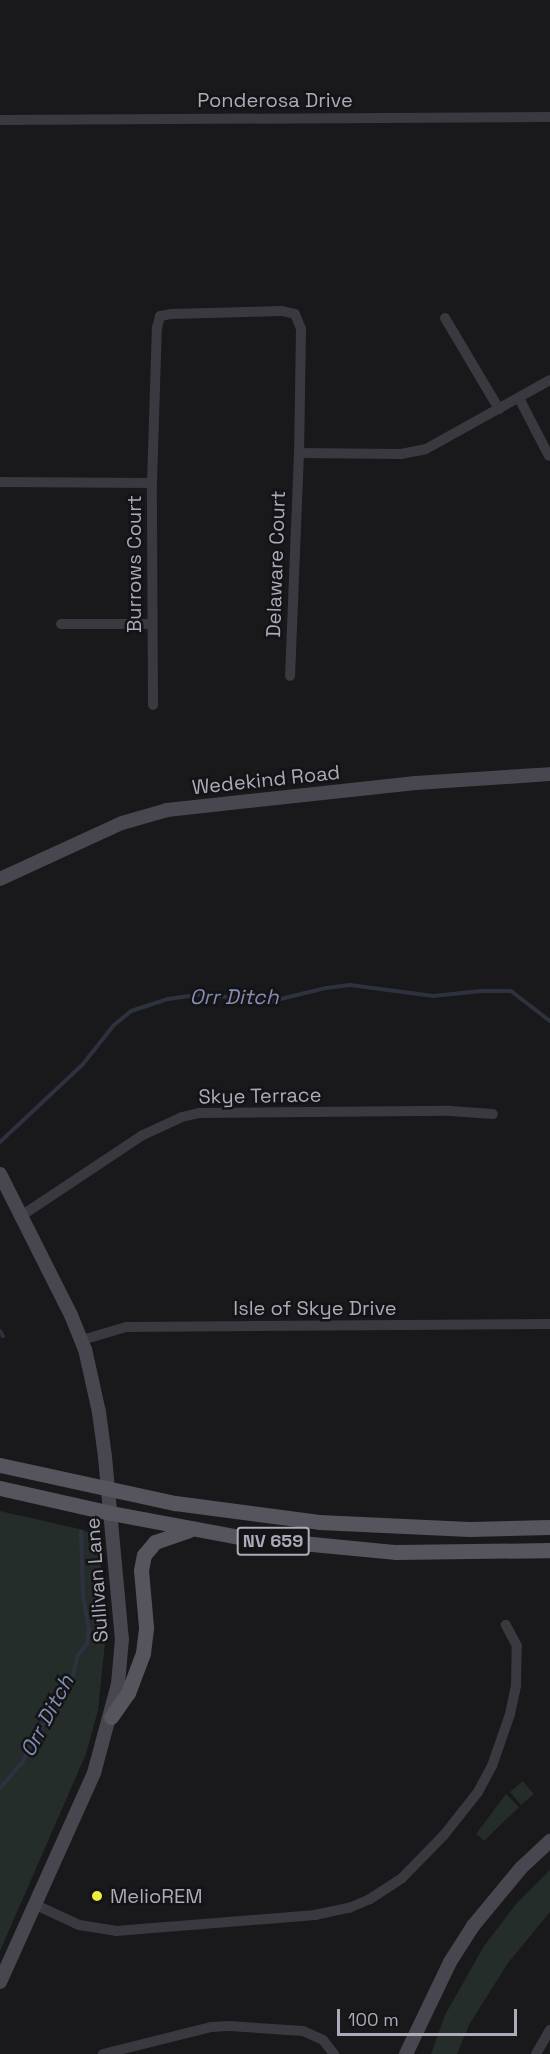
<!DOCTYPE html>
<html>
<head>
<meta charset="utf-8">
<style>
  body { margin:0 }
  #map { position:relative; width:550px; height:2054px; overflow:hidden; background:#19181a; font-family:"Space Grotesk",sans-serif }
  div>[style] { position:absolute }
  .green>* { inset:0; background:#242d29; transform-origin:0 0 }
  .stream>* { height:4px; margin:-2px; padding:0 2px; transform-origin:2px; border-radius:2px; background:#2e323e }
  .street>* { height:10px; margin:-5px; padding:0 5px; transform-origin:5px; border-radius:5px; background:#3a393f }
  .secondary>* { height:14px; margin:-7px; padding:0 7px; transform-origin:7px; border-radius:7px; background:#48474f }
  .primary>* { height:15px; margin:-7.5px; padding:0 7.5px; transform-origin:7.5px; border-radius:7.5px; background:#56555e }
  .dots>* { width:16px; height:16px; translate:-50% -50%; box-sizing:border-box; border:3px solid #141315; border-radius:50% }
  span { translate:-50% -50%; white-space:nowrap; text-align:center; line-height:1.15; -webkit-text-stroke:5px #141315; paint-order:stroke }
  .shield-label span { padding:2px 4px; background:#141315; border:2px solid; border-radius:4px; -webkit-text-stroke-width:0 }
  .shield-label { font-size:18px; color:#ababb9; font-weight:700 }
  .street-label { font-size:20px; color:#ababb9 }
  .poi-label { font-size:20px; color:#ababb9 }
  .left { translate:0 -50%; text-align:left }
  .water-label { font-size:21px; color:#838cb3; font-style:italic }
  .scale { position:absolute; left:337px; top:2009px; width:180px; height:27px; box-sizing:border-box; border:3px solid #ababb9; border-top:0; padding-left:8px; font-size:18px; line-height:21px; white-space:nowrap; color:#ababb9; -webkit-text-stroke:4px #141315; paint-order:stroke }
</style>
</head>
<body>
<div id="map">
  <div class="green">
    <div style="clip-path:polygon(0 1511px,84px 1530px,93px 1535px,99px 1547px,106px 1634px,98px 1710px,86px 1754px,0 1951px)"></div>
    <div style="left:523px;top:1781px;width:17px;height:17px;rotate:50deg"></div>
    <div style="clip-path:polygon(506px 1794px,519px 1807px,484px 1841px,476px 1834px)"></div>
    <div style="clip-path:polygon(550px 1870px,550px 1912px,508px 1963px,469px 2025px,457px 2054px,431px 2054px,445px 2015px,484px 1946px,516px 1904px)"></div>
  </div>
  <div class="stream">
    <div style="left:0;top:1142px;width:114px;rotate:-43.2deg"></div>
    <div style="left:83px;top:1064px;width:50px;rotate:-51.5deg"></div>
    <div style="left:114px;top:1025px;width:22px;rotate:-39deg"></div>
    <div style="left:131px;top:1011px;width:39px;rotate:-18deg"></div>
    <div style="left:168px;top:999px;width:34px;rotate:-8deg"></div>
    <div style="left:202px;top:994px;width:66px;rotate:6.9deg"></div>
    <div style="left:268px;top:1002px;width:60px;rotate:-13.6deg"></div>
    <div style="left:326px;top:988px;width:24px;rotate:-7deg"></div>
    <div style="left:350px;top:985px;width:84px;rotate:7.5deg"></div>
    <div style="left:433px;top:996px;width:48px;rotate:-5.9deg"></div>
    <div style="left:481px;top:991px;width:30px"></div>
    <div style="left:511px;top:991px;width:49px;rotate:37.6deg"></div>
    <div style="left:0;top:1331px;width:6px;rotate:59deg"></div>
    <div style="left:0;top:1788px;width:33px;rotate:-49deg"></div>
    <div style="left:22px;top:1763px;width:30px;rotate:-64deg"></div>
    <div style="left:35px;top:1736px;width:31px;rotate:-52deg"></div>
    <div style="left:54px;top:1712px;width:42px;rotate:-62.8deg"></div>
    <div style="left:73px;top:1675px;width:21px;rotate:-76deg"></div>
    <div style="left:78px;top:1655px;width:14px;rotate:-51deg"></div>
    <div style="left:87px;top:1644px;width:14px;rotate:-82deg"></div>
    <div style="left:89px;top:1630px;width:36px;rotate:-100deg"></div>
    <div style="left:83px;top:1595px;width:63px;rotate:-91.8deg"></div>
  </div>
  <div class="street">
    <div style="left:0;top:120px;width:550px;rotate:-0.31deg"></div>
    <div style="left:445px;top:318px;width:106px;rotate:59.3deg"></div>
    <div style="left:519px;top:398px;width:65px;rotate:62.7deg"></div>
    <div style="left:299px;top:453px;width:102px;rotate:0.6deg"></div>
    <div style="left:401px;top:454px;width:25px;rotate:-11deg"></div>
    <div style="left:426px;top:449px;width:142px;rotate:-29.1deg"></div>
    <div style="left:0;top:482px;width:152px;rotate:0.4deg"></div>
    <div style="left:61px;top:624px;width:91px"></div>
    <div style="left:153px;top:705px;width:222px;rotate:-90.3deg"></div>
    <div style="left:152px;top:483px;width:155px;rotate:-88.2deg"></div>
    <div style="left:157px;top:328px;width:12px;rotate:-76deg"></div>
    <div style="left:160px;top:316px;width:11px;rotate:-10deg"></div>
    <div style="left:171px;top:314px;width:111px;rotate:-1.5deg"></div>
    <div style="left:282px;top:311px;width:13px;rotate:13deg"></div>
    <div style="left:295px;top:314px;width:16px;rotate:68deg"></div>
    <div style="left:301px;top:329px;width:124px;rotate:90.9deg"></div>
    <div style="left:299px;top:453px;width:223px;rotate:92.3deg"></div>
    <div style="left:21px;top:1216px;width:146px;rotate:-33.6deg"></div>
    <div style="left:143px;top:1135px;width:43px;rotate:-24.8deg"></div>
    <div style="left:182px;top:1117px;width:17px;rotate:-13deg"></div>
    <div style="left:199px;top:1113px;width:251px;rotate:-0.5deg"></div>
    <div style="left:450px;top:1111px;width:43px;rotate:4deg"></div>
    <div style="left:82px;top:1340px;width:46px;rotate:-16.5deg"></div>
    <div style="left:126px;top:1327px;width:424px;rotate:-0.4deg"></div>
    <div style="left:34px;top:1904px;width:50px;rotate:25deg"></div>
    <div style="left:79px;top:1925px;width:37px;rotate:9deg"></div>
    <div style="left:116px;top:1931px;width:200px;rotate:-4.6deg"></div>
    <div style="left:315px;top:1915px;width:35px;rotate:-12deg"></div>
    <div style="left:349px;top:1908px;width:23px;rotate:-23deg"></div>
    <div style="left:370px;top:1899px;width:38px;rotate:-33deg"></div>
    <div style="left:402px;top:1878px;width:60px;rotate:-45.7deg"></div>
    <div style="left:444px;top:1835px;width:55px;rotate:-51.7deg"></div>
    <div style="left:478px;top:1792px;width:30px;rotate:-62deg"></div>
    <div style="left:492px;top:1766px;width:55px;rotate:-70.9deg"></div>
    <div style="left:510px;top:1714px;width:30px;rotate:-78deg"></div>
    <div style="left:516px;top:1685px;width:39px;rotate:-89deg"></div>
    <div style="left:517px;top:1646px;width:24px;rotate:-118deg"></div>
    <div style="left:103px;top:2054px;width:111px;rotate:-14deg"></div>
    <div style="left:211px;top:2027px;width:18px;rotate:-3deg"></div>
    <div style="left:229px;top:2026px;width:74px;rotate:3.9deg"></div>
    <div style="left:303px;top:2031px;width:22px;rotate:24deg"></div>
    <div style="left:323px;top:2040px;width:18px;rotate:52deg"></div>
    <div style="left:536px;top:2054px;width:28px;rotate:-60deg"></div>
  </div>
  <div class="secondary">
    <div style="left:0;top:879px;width:134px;rotate:-24.7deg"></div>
    <div style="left:122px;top:823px;width:47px;rotate:-16.1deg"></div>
    <div style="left:167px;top:810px;width:250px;rotate:-6.2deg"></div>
    <div style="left:416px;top:783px;width:134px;rotate:-3.8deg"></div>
    <div style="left:0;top:1174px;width:158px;rotate:63.3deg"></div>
    <div style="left:71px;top:1315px;width:37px;rotate:68deg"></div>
    <div style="left:85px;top:1349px;width:65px;rotate:77.5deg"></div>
    <div style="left:99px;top:1412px;width:45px;rotate:82.4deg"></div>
    <div style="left:105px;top:1457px;width:183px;rotate:84.7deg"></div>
    <div style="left:122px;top:1639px;width:45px;rotate:95.1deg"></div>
    <div style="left:118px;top:1684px;width:92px;rotate:105.1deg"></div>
    <div style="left:94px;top:1773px;width:229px;rotate:114.2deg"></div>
    <div style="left:406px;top:2054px;width:102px;rotate:-64.4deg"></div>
    <div style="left:450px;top:1962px;width:43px;rotate:-57.4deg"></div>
    <div style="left:473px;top:1926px;width:75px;rotate:-50.4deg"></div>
    <div style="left:521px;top:1868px;width:40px;rotate:-43deg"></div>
  </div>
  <div class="primary">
    <div style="left:0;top:1465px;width:179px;rotate:12.3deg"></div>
    <div style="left:175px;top:1503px;width:145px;rotate:7.5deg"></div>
    <div style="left:319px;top:1522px;width:150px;rotate:2.7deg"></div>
    <div style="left:469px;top:1529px;width:81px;rotate:-1.4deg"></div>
    <div style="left:0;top:1488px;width:114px;rotate:12.7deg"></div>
    <div style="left:111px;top:1513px;width:130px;rotate:10.6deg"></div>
    <div style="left:239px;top:1537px;width:158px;rotate:5.5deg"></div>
    <div style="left:396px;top:1552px;width:154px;rotate:-0.7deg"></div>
    <div style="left:111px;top:1717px;width:29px;rotate:-55deg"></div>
    <div style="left:128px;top:1693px;width:43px;rotate:-69.4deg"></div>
    <div style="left:143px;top:1653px;width:26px;rotate:-83deg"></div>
    <div style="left:146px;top:1627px;width:57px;rotate:-95deg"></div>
    <div style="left:141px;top:1570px;width:15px;rotate:-79deg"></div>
    <div style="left:144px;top:1555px;width:17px;rotate:-50deg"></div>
    <div style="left:155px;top:1542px;width:36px;rotate:-19deg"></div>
  </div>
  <div class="dots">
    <div style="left:97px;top:1896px;background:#eced3d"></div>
  </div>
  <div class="shield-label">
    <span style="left:273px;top:1541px">NV 659</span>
  </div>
  <div class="street-label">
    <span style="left:275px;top:100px">Ponderosa Drive</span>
    <span style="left:134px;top:564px;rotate:-90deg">Burrows Court</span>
    <span style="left:276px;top:564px;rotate:-88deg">Delaware Court</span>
    <span style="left:266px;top:780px;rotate:-6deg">Wedekind Road</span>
    <span style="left:260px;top:1096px;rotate:-1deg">Skye Terrace</span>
    <span style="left:315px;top:1308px">Isle of Skye Drive</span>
    <span style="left:97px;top:1580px;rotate:-94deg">Sullivan Lane</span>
  </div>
  <div class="poi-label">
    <span class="left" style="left:110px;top:1896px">MelioREM</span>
  </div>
  <div class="water-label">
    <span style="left:234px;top:997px">Orr Ditch</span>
    <span style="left:47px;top:1716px;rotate:-62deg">Orr Ditch</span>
  </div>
  <div class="scale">100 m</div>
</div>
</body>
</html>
